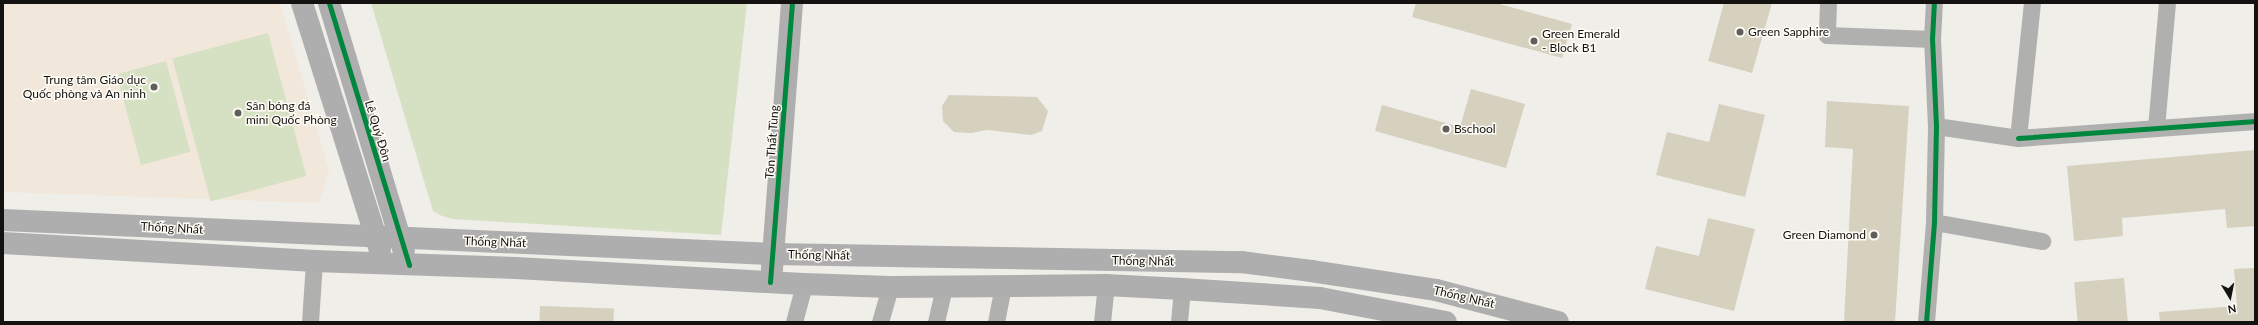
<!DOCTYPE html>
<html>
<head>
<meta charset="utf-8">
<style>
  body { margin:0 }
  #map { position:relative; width:2258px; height:325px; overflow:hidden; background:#efeee9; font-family:Lato,sans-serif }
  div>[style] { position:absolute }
  .education>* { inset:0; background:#f1e7db }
  .green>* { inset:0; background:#d6e0c2; transform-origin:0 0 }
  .building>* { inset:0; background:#d6d0be; transform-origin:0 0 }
  .street>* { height:17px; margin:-8.5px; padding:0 8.5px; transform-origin:8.5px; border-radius:8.5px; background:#b0b0af }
  .secondary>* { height:22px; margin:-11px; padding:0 11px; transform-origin:11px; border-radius:11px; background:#afaeae }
  .cycleway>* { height:5px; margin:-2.5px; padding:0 2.5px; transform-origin:2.5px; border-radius:2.5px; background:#00873e }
  .dots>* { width:11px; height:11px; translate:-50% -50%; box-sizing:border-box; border:2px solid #fefcf5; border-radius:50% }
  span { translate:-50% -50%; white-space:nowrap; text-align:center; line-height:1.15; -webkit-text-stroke:3px #fefcf5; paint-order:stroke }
  .poi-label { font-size:12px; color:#131210 }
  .left { translate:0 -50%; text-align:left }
  .right { translate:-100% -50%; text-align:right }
  .street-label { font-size:12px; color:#131210 }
  .frame { position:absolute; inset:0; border:4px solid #131210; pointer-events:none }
  .north { position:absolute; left:2210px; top:277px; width:40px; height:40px; -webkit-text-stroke:3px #fefcf5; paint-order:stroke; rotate:170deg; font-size:11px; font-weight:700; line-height:16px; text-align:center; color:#131210 }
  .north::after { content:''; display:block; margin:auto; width:14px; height:18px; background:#131210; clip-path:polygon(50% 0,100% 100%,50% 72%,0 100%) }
</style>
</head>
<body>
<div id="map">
  <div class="education">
    <div style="clip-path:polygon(3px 3px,280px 3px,329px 171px,319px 203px,3px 192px)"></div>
  </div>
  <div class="green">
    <div style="clip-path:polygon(371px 3px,747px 3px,721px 235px,453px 219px,442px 216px,433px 211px)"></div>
    <div style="left:268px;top:33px;width:148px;height:99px;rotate:75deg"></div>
    <div style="left:166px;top:61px;width:94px;height:51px;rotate:75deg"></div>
  </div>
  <div class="building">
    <div style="clip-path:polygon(1416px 3px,1496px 3px,1572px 24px,1562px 58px,1412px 17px)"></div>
    <div style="clip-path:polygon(1724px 3px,1772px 3px,1752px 73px,1708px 61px)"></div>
    <div style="clip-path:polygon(1471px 89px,1525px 104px,1506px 168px,1375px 131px,1382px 105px,1460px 127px)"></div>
    <div style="clip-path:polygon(949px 95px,1037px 97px,1048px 111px,1042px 131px,1031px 135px,987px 130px,971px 133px,954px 132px,943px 121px,942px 106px)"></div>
    <div style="clip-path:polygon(1827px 101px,1909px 106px,1895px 322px,1844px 322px,1853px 149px,1825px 147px)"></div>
    <div style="clip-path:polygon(1719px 104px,1765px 115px,1745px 197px,1656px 175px,1667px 132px,1709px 142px)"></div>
    <div style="clip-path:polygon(2255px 150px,2255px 226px,2227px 228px,2225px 209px,2122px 218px,2123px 236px,2074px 241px,2067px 166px)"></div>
    <div style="clip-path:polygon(1708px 218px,1755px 229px,1734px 311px,1645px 289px,1656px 246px,1699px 256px)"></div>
    <div style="clip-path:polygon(2255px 268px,2255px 322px,2160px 322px,2159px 312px,2237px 306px,2234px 269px)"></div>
    <div style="left:2124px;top:278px;width:44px;height:50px;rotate:85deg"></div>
    <div style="left:540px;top:306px;width:74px;height:16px;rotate:2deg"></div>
  </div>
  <div class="street">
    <div style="left:1828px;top:3px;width:32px;rotate:92deg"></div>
    <div style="left:1827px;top:35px;width:105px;rotate:2.2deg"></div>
    <div style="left:1936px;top:126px;width:83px;rotate:8.3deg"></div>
    <div style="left:2018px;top:138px;width:136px;rotate:-84.1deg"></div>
    <div style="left:2156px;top:128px;width:125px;rotate:-85deg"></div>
    <div style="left:2018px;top:138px;width:238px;rotate:-4.1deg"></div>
    <div style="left:1934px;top:222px;width:110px;rotate:10deg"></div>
    <div style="left:310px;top:322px;width:61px;rotate:-86.2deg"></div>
    <div style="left:794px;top:322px;width:39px;rotate:-75deg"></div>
    <div style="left:880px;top:322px;width:36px;rotate:-74deg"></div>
    <div style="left:936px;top:322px;width:37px;rotate:-77deg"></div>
    <div style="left:996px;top:322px;width:37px;rotate:-79deg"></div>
    <div style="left:1102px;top:322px;width:37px;rotate:-84deg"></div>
    <div style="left:1179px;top:322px;width:33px;rotate:-85deg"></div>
    <div style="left:1926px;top:322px;width:100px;rotate:-85.4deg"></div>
    <div style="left:1934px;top:222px;width:96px;rotate:-88.8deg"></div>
    <div style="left:1936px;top:126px;width:87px;rotate:-92.6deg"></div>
    <div style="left:1932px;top:39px;width:36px;rotate:-87deg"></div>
  </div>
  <div class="secondary">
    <div style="left:302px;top:3px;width:259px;rotate:72.5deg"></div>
    <div style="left:329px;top:3px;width:259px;rotate:73.2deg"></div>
    <div style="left:3px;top:220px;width:771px;rotate:2.53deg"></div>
    <div style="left:773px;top:254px;width:468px;rotate:1deg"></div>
    <div style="left:1241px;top:262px;width:71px;rotate:7.3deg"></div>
    <div style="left:1311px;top:271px;width:126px;rotate:8.6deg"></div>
    <div style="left:1436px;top:290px;width:126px;rotate:14.7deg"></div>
    <div style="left:3px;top:243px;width:312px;rotate:3.3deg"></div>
    <div style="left:314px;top:261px;width:202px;rotate:2deg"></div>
    <div style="left:516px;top:268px;width:288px;rotate:3.2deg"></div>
    <div style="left:804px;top:284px;width:86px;rotate:2deg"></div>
    <div style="left:890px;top:287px;width:216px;rotate:-0.5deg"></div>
    <div style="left:1106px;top:285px;width:76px;rotate:3deg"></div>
    <div style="left:1182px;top:289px;width:138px;rotate:3.7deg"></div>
    <div style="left:1320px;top:298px;width:128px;rotate:10.8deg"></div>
    <div style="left:772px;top:269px;width:267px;rotate:-85.7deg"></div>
  </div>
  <div class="cycleway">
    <div style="left:329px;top:3px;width:274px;rotate:73deg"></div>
    <div style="left:2018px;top:138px;width:238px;rotate:-4.1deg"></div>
    <div style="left:770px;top:282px;width:280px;rotate:-85.5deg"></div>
    <div style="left:1926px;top:322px;width:100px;rotate:-85.4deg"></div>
    <div style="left:1934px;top:222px;width:96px;rotate:-88.8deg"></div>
    <div style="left:1936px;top:126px;width:87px;rotate:-92.6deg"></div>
    <div style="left:1932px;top:39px;width:36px;rotate:-87deg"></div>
  </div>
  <div class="dots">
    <div style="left:1740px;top:32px;background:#605f5c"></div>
    <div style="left:1534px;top:41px;background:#605f5c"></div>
    <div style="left:154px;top:87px;background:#605f5c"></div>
    <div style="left:238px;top:113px;background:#605f5c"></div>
    <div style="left:1446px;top:129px;background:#605f5c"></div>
    <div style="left:1874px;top:235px;background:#605f5c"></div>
  </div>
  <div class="poi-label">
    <span class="left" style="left:1748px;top:32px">Green Sapphire</span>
    <span class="left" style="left:1542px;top:41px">Green Emerald<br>- Block B1</span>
    <span class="right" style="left:146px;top:87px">Trung tâm Giáo dục<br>Quốc phòng và An ninh</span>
    <span class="left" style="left:246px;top:113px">Sân bóng đá<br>mini Quốc Phòng</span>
    <span class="left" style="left:1454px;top:129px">Bschool</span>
    <span class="right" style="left:1866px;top:235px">Green Diamond</span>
  </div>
  <div class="street-label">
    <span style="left:378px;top:131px;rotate:73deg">Lê Quý Đôn</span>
    <span style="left:772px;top:142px;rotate:-86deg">Tôn Thất Tùng</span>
    <span style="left:172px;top:228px;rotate:3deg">Thống Nhất</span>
    <span style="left:495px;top:242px;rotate:2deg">Thống Nhất</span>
    <span style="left:819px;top:255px;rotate:1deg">Thống Nhất</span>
    <span style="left:1143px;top:261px;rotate:1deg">Thống Nhất</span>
    <span style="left:1464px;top:297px;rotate:13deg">Thống Nhất</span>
  </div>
  <div class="frame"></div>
  <div class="north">N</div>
</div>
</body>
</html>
